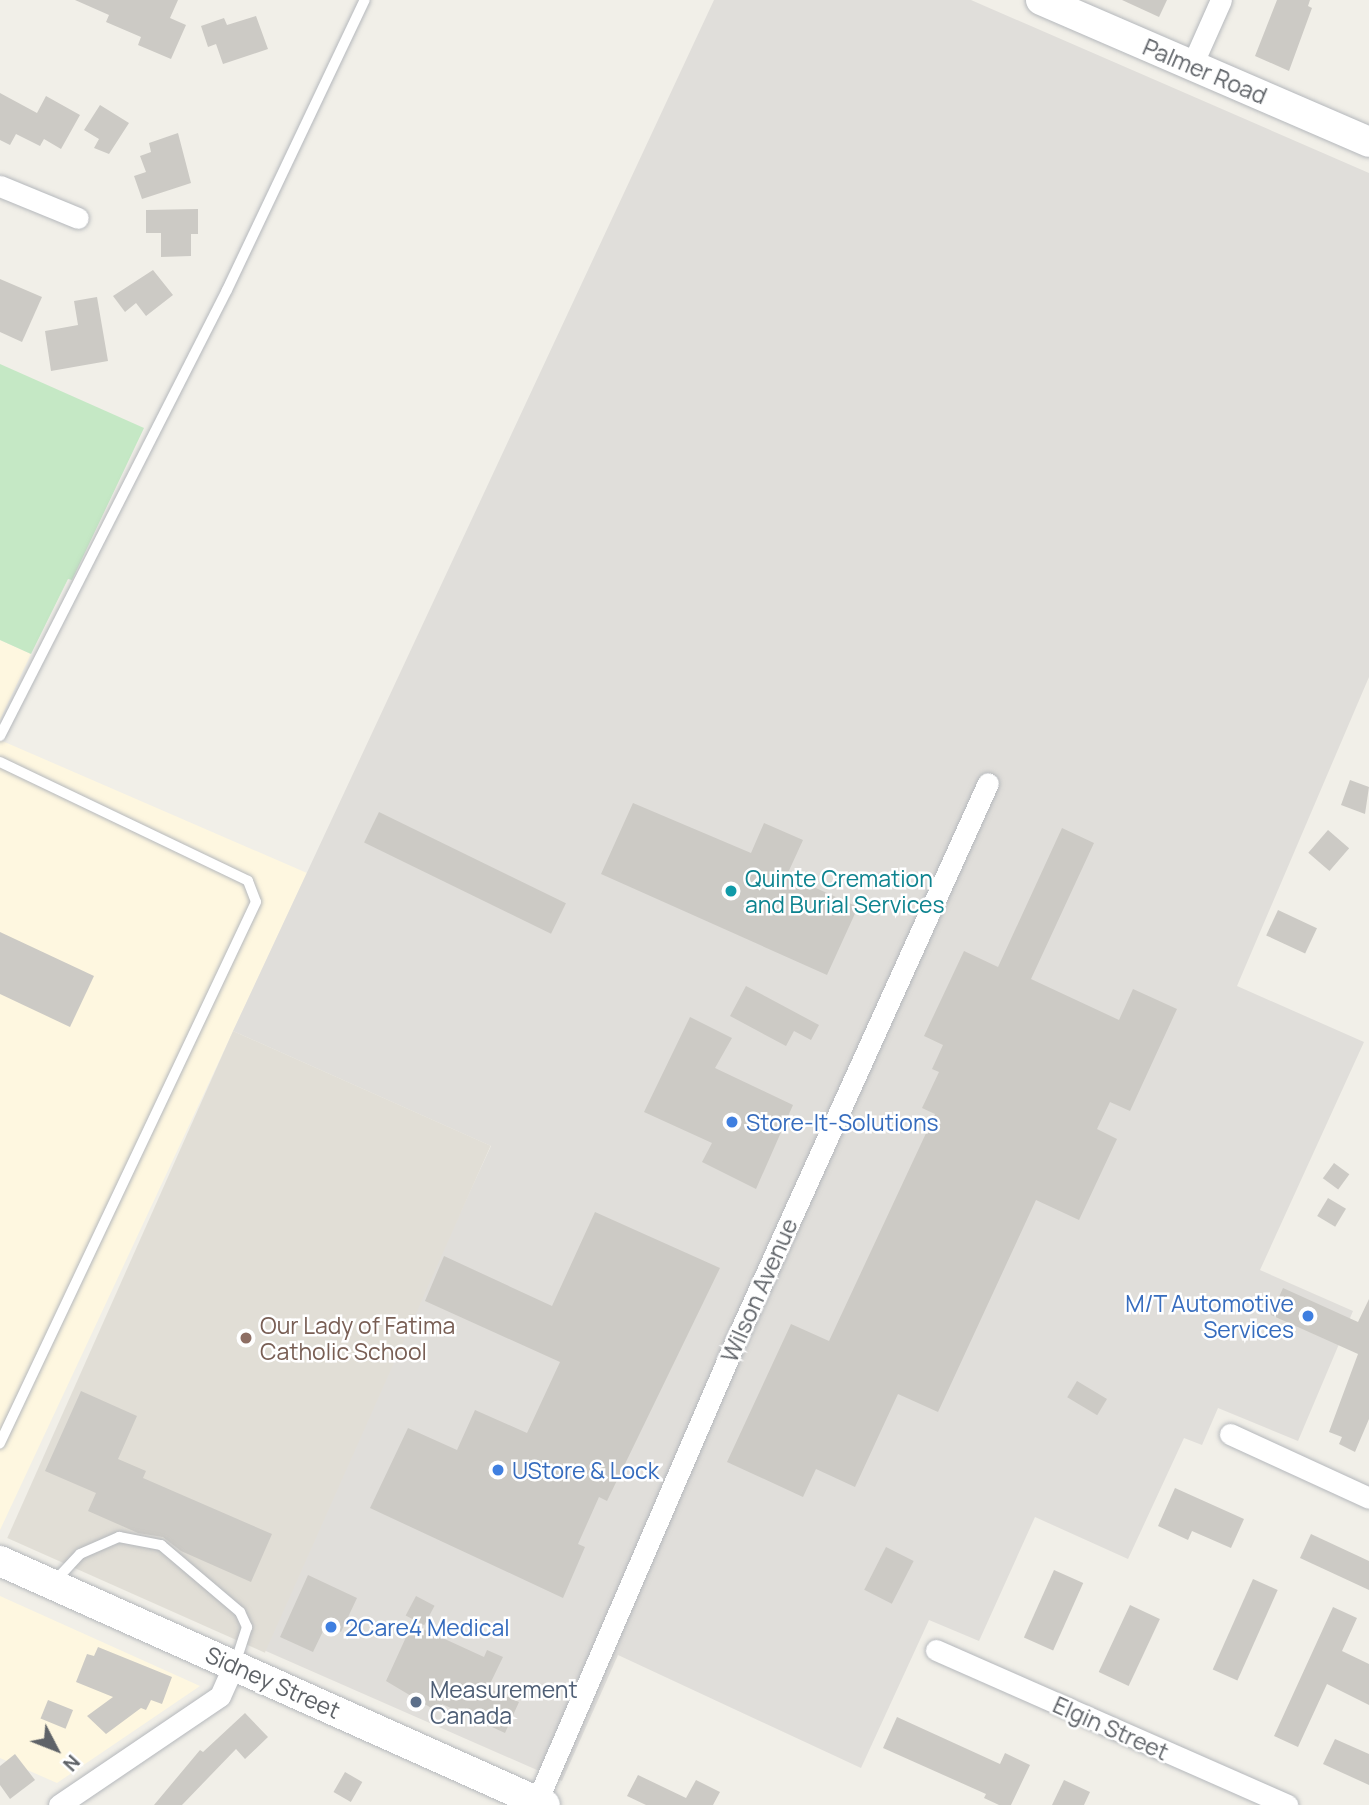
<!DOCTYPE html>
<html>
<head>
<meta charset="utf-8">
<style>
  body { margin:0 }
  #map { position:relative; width:1369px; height:1805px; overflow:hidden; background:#f1efe8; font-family:Manrope,sans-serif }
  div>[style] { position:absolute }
  .commercial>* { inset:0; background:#fef7e0 }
  .industrial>* { inset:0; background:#e0deda }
  .education>* { inset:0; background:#e1ded6; transform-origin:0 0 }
  .green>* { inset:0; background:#c5e8c5 }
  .building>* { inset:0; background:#cccac5; transform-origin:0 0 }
  .roads { filter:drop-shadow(0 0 2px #b5b8bc) drop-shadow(0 0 2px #b5b8bc) }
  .lane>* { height:10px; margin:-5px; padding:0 5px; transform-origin:5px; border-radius:5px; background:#fff }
  .street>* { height:21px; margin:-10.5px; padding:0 10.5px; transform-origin:10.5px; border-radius:10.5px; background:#fff }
  .secondary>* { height:30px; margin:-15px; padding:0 15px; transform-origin:15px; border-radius:15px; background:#fff }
  .dots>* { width:19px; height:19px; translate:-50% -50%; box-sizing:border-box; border:4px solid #fff; border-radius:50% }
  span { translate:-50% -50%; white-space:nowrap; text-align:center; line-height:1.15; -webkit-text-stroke:5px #fff; paint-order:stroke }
  .street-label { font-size:23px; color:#5f6368 }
  .culture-label { font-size:23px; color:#0d838f }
  .left { translate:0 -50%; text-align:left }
  .shop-label { font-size:23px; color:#366cbe }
  .right { translate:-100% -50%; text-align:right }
  .education-label { font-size:23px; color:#785e54 }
  .service-label { font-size:23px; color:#4e5e75 }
  .north { position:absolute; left:21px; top:1714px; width:70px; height:70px; -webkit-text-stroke:5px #fff; paint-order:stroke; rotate:132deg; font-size:19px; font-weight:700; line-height:28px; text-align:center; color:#5f6368 }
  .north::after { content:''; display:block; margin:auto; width:24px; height:32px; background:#5f6368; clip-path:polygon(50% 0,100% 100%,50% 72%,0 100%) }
</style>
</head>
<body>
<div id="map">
  <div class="commercial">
    <div style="clip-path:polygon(0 640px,31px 654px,0 720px)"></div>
    <div style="clip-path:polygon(0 740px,307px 873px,0 1530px)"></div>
    <div style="clip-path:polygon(0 1596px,200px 1686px,57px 1783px,0 1758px)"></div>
  </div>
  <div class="industrial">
    <div style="clip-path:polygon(714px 0,971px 0,1369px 173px,1369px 677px,1237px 986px,1364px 1042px,1260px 1270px,1353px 1311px,1298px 1441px,1218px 1408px,1202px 1445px,1184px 1438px,1128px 1559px,1035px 1517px,979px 1641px,929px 1620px,861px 1768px,618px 1655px,562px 1781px,259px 1648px,491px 1146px,233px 1031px)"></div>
  </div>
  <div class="education">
    <div style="left:233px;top:1031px;width:282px;height:555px;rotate:24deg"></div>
  </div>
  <div class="green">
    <div style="clip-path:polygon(0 364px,144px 428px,72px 580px,68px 579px,31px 654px,0 640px)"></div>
  </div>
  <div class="building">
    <div style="clip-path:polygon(75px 0,178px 0,170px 18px,186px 25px,171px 59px,138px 45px,141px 37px,106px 22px,109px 15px)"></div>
    <div style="clip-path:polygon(1122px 0,1167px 0,1159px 17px)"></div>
    <div style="clip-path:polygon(1277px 0,1310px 0,1308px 6px,1312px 8px,1289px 71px,1255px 56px)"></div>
    <div style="clip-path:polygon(256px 16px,268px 49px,223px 64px,216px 44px,208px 47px,201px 26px,224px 18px,227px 25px)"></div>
    <div style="clip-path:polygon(0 93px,37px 113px,46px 96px,80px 115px,61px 149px,44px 139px,40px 146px,16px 134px,10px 145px,0 140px)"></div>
    <div style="clip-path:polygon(100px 105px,129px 123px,109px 154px,94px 148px,99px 139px,84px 130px)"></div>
    <div style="clip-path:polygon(178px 133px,191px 183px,142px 199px,134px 176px,146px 172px,140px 156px,151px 152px,149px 143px)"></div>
    <div style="clip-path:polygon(198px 209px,198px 234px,191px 234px,191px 256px,161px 257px,161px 233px,146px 233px,146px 210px)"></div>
    <div style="clip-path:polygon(153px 270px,173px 295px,146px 316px,136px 303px,125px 312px,113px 296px)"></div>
    <div style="clip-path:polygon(0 279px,42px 297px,22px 342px,0 332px)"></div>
    <div style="clip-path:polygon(97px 297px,108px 361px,51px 371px,45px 331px,78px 325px,74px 301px)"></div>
    <div style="clip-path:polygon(1350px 780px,1369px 787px,1365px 814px,1341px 805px)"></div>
    <div style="clip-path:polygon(633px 803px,751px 853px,764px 823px,803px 840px,787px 875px,858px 907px,827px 975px,601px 874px)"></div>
    <div style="left:379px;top:812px;width:208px;height:34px;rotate:26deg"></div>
    <div style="clip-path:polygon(1062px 828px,1094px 843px,1031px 979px,1119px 1020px,1133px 989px,1177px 1009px,1130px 1111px,1110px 1102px,1097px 1129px,1117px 1139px,1079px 1220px,1036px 1200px,938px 1412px,898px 1394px,855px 1487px,816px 1469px,803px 1497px,727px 1462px,791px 1324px,829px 1341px,935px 1114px,922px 1108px,939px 1072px,932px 1069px,943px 1045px,924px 1036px,964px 951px,998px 967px)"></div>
    <div style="left:1328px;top:830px;width:28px;height:30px;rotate:41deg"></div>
    <div style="left:1278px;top:910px;width:43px;height:28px;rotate:25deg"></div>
    <div style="clip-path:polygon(0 932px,94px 976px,70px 1027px,0 994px)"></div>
    <div style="clip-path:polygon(746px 986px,819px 1025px,811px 1040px,794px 1031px,786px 1046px,730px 1016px)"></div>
    <div style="clip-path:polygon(690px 1017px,732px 1038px,715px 1068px,793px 1105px,756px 1189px,702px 1162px,712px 1143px,644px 1112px)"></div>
    <div style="left:1334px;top:1163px;width:19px;height:19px;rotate:36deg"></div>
    <div style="left:1328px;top:1198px;width:21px;height:21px;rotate:31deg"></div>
    <div style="clip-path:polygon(595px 1212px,720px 1268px,607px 1501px,599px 1497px,578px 1544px,585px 1547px,563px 1598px,370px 1508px,408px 1428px,457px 1450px,475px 1410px,527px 1433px,560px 1362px,425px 1301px,444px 1256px,552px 1306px)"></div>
    <div style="clip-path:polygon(1283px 1288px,1358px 1322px,1369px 1299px,1369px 1419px,1355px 1452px,1339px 1444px,1342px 1437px,1329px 1432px,1358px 1354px,1271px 1315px)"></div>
    <div style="left:1077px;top:1381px;width:35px;height:19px;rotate:31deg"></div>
    <div style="clip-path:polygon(81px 1391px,137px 1416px,118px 1459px,146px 1471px,143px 1478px,272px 1534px,251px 1582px,181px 1551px,163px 1537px,138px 1533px,88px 1511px,96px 1493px,45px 1471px)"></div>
    <div style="clip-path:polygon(1175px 1488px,1244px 1519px,1231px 1548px,1192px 1531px,1188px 1540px,1158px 1526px)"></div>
    <div style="clip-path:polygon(1311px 1534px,1369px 1561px,1369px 1590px,1300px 1558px)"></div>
    <div style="left:886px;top:1547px;width:31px;height:48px;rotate:27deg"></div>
    <div style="left:1054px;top:1570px;width:32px;height:74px;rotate:24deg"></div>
    <div style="clip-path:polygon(308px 1575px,357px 1598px,341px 1632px,326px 1625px,313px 1652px,280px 1637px)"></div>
    <div style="left:1253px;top:1579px;width:27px;height:99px;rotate:24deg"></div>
    <div style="left:416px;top:1596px;width:21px;height:22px;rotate:28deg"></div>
    <div style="left:1130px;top:1605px;width:33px;height:74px;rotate:25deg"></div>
    <div style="clip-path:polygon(1333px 1607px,1357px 1618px,1342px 1651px,1369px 1664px,1369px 1705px,1327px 1684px,1298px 1747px,1274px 1736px)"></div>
    <div style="clip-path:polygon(412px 1624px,484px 1657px,487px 1650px,503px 1657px,488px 1688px,519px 1702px,505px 1733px,442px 1704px,438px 1712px,386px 1681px)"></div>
    <div style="clip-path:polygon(98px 1647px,172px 1677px,162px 1704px,151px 1700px,146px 1710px,141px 1708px,106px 1734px,87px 1716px,113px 1697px,76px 1682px,87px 1654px,94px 1656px)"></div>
    <div style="left:48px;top:1700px;width:27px;height:20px;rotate:22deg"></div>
    <div style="clip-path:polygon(245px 1713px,268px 1737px,245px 1759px,236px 1749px,182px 1805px,154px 1805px,200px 1750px,203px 1752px)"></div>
    <div style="clip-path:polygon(897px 1717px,1000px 1764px,1005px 1753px,1030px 1765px,1011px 1805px,999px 1805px,984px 1798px,986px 1794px,883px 1748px)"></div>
    <div style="clip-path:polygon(1335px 1739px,1369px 1754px,1369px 1785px,1323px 1764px)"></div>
    <div style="clip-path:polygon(15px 1754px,35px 1780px,10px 1799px,0 1785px,0 1766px)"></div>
    <div style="left:345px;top:1772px;width:20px;height:23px;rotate:30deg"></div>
    <div style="clip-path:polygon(638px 1775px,686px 1798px,696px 1780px,720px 1792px,713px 1805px,646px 1805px,627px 1796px)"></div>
    <div style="clip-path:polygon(1064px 1780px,1090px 1792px,1084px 1805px,1052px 1805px)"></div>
  </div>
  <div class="roads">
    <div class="lane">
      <div style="left:0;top:736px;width:500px;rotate:-63.03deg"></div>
      <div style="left:227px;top:290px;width:321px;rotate:-64.6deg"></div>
      <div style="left:0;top:762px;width:275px;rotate:25.6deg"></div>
      <div style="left:248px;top:881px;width:22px;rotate:69deg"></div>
      <div style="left:256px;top:902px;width:599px;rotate:115.32deg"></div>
      <div style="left:54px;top:1582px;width:38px;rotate:-47deg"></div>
      <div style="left:80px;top:1554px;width:43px;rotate:-23.6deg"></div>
      <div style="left:119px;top:1537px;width:43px;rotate:10.8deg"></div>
      <div style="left:161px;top:1545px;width:104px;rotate:40.3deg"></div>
      <div style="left:240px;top:1612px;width:17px;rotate:65deg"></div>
      <div style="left:247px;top:1627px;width:38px;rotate:108deg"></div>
    </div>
    <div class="street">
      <div style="left:1192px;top:65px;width:71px;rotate:-66deg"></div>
      <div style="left:0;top:186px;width:84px;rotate:22.3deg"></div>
      <div style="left:1230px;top:1434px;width:153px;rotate:24.7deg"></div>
      <div style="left:936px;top:1650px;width:384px;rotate:23.8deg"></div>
      <div style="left:537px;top:1801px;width:502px;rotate:-66.65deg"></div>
      <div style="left:736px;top:1340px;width:611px;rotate:-65.66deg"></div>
      <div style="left:59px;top:1805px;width:194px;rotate:-34.1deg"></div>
      <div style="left:220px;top:1696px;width:34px;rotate:-66deg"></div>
    </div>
    <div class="secondary">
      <div style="left:1041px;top:0;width:357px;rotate:23.4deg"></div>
      <div style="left:0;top:1561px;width:597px;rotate:24.12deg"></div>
    </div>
  </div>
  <div class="dots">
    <div style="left:731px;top:891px;background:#0f9aa8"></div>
    <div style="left:732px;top:1122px;background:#3f7fe0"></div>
    <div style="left:1308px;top:1316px;background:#3f7fe0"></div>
    <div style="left:246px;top:1338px;background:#8d6e63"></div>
    <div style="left:498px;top:1470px;background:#3f7fe0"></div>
    <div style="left:331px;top:1627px;background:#3f7fe0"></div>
    <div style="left:416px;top:1702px;background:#5c6f8a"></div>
  </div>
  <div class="street-label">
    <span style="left:1205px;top:71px;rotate:23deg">Palmer Road</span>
    <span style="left:759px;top:1290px;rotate:-66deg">Wilson Avenue</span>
    <span style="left:273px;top:1682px;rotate:24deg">Sidney Street</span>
    <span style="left:1111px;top:1728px;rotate:24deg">Elgin Street</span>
  </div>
  <div class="culture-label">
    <span class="left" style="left:745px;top:891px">Quinte Cremation<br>and Burial Services</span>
  </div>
  <div class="shop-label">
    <span class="left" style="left:746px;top:1122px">Store-It-Solutions</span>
    <span class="right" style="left:1294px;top:1316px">M/T Automotive<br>Services</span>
    <span class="left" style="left:512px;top:1470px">UStore &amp; Lock</span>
    <span class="left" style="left:345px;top:1627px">2Care4 Medical</span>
  </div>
  <div class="education-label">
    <span class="left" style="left:260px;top:1338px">Our Lady of Fatima<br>Catholic School</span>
  </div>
  <div class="service-label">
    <span class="left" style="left:430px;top:1702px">Measurement<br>Canada</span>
  </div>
  <div class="north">N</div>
</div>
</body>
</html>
